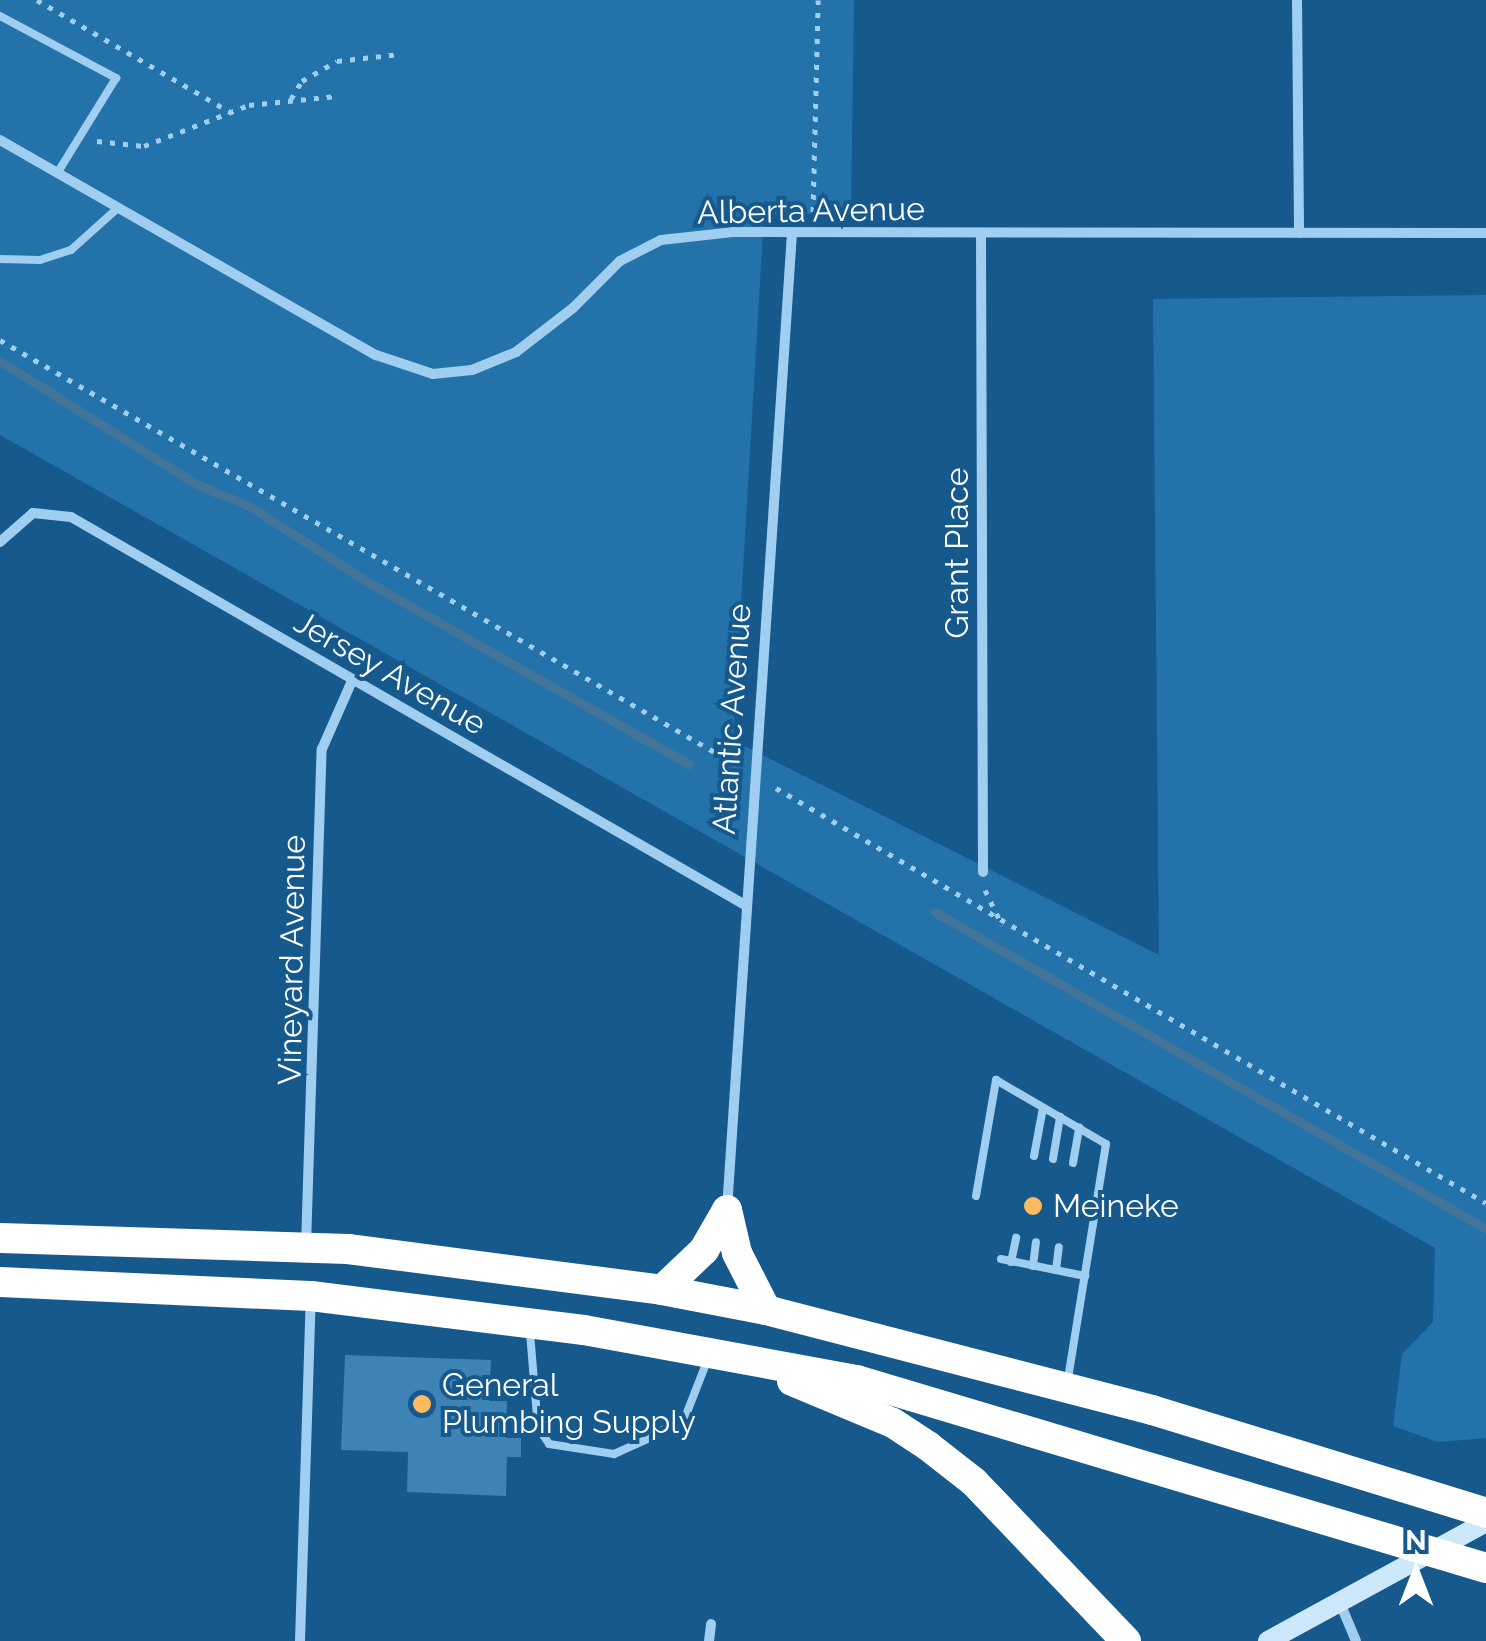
<!DOCTYPE html>
<html>
<head>
<meta charset="utf-8">
<style>
  body { margin:0 }
  #map { position:relative; width:1486px; height:1641px; overflow:hidden; background:#15598d; font-family:Raleway,sans-serif }
  div>[style] { position:absolute }
  .green>* { inset:0; background:#2472aa }
  .stream>* { height:9px; margin:-4.5px; padding:0 4.5px; transform-origin:4.5px; border-radius:4.5px; background:#43749a }
  .building>* { inset:0; background:#3d83b6 }
  .path>* { height:5px; margin-top:-2.5px; transform-origin:0; background:repeating-linear-gradient(90deg,#9fcef0 0 5px,transparent 0 13px) }
  .lane>* { height:8px; margin:-4px; padding:0 4px; transform-origin:4px; border-radius:4px; background:#9fcef0 }
  .street>* { height:10px; margin:-5px; padding:0 5px; transform-origin:5px; border-radius:5px; background:#9fcef0 }
  .secondary>* { height:20px; margin:-10px; padding:0 10px; transform-origin:10px; border-radius:10px; background:#cde7fb }
  .highway>* { height:30px; margin:-15px; padding:0 15px; transform-origin:15px; border-radius:15px; background:#fff }
  .dots>* { width:28px; height:28px; translate:-50% -50%; box-sizing:border-box; border:5px solid #15598d; border-radius:50% }
  span { translate:-50% -50%; white-space:nowrap; text-align:center; line-height:1.15; -webkit-text-stroke:8px #15598d; paint-order:stroke }
  .street-label { font-size:32px; color:#fff }
  .poi-label { font-size:32px; color:#fff }
  .left { translate:0 -50%; text-align:left }
  .north { position:absolute; left:1366px; top:1521px; width:100px; height:100px; -webkit-text-stroke:8px #15598d; paint-order:stroke; rotate:0deg; font-size:28px; font-weight:700; line-height:40px; text-align:center; color:#fff }
  .north::after { content:''; display:block; margin:auto; width:35px; height:45px; background:#fff; clip-path:polygon(50% 0,100% 100%,50% 72%,0 100%) }
</style>
</head>
<body>
<div id="map">
  <div class="green">
    <div style="clip-path:polygon(0 0,854px 0,851px 213px,764px 215px,733px 740px,1159px 955px,1153px 299px,1486px 295px,1486px 1438px,1438px 1442px,1393px 1426px,1402px 1354px,1433px 1322px,1435px 1248px,0 435px)"></div>
  </div>
  <div class="stream">
    <div style="left:0;top:361px;width:231px;rotate:32.1deg"></div>
    <div style="left:196px;top:484px;width:60px;rotate:22.7deg"></div>
    <div style="left:251px;top:507px;width:139px;rotate:32.7deg"></div>
    <div style="left:368px;top:582px;width:369px;rotate:29.6deg"></div>
    <div style="left:935px;top:912px;width:636px;rotate:29.91deg"></div>
  </div>
  <div class="building">
    <div style="clip-path:polygon(345px 1355px,491px 1360px,489px 1401px,507px 1401px,506px 1438px,521px 1438px,521px 1457px,507px 1457px,506px 1496px,407px 1492px,408px 1452px,341px 1450px)"></div>
  </div>
  <div class="path">
    <div style="left:37px;top:0;width:225px;rotate:30.1deg"></div>
    <div style="left:291px;top:99px;width:21px;rotate:-59deg"></div>
    <div style="left:302px;top:81px;width:40px;rotate:-29.7deg"></div>
    <div style="left:337px;top:61px;width:63px;rotate:-6.3deg"></div>
    <div style="left:97px;top:141px;width:47px;rotate:6.1deg"></div>
    <div style="left:144px;top:146px;width:113px;rotate:-21.3deg"></div>
    <div style="left:249px;top:105px;width:88px;rotate:-5.8deg"></div>
    <div style="left:813px;top:212px;width:212px;rotate:-88.6deg"></div>
    <div style="left:0;top:340px;width:851px;rotate:29.97deg"></div>
    <div style="left:776px;top:788px;width:822px;rotate:30.31deg"></div>
    <div style="left:985px;top:890px;width:39px;rotate:64deg"></div>
  </div>
  <div class="lane">
    <div style="left:0;top:16px;width:132px;rotate:28.1deg"></div>
    <div style="left:116px;top:78px;width:110px;rotate:121.7deg"></div>
    <div style="left:0;top:259px;width:40px;rotate:1.4deg"></div>
    <div style="left:40px;top:260px;width:33px;rotate:-18deg"></div>
    <div style="left:71px;top:250px;width:64px;rotate:-41.9deg"></div>
    <div style="left:1034px;top:1156px;width:49px;rotate:-79.4deg"></div>
    <div style="left:1053px;top:1159px;width:43px;rotate:-80.5deg"></div>
    <div style="left:1073px;top:1163px;width:36px;rotate:-80deg"></div>
    <div style="left:976px;top:1196px;width:118px;rotate:-80.2deg"></div>
    <div style="left:996px;top:1080px;width:127px;rotate:30.2deg"></div>
    <div style="left:1106px;top:1144px;width:238px;rotate:99.2deg"></div>
    <div style="left:1001px;top:1259px;width:86px;rotate:11.4deg"></div>
    <div style="left:1011px;top:1262px;width:25px;rotate:-78deg"></div>
    <div style="left:1033px;top:1266px;width:24px;rotate:-83deg"></div>
    <div style="left:1056px;top:1270px;width:23px;rotate:-83deg"></div>
    <div style="left:530px;top:1333px;width:95px;rotate:85.2deg"></div>
    <div style="left:538px;top:1428px;width:19px;rotate:55deg"></div>
    <div style="left:549px;top:1444px;width:66px;rotate:8.7deg"></div>
    <div style="left:614px;top:1454px;width:42px;rotate:-24.1deg"></div>
    <div style="left:652px;top:1437px;width:40px;rotate:-32.9deg"></div>
    <div style="left:686px;top:1415px;width:58px;rotate:-68.7deg"></div>
  </div>
  <div class="street">
    <div style="left:1297px;top:0;width:233px;rotate:89.5deg"></div>
    <div style="left:0;top:140px;width:433px;rotate:29.8deg"></div>
    <div style="left:376px;top:355px;width:60px;rotate:18.4deg"></div>
    <div style="left:433px;top:374px;width:39px;rotate:-6deg"></div>
    <div style="left:472px;top:370px;width:48px;rotate:-22.2deg"></div>
    <div style="left:516px;top:352px;width:72px;rotate:-37.7deg"></div>
    <div style="left:573px;top:308px;width:66px;rotate:-45deg"></div>
    <div style="left:620px;top:261px;width:46px;rotate:-27.1deg"></div>
    <div style="left:661px;top:240px;width:72px;rotate:-6.3deg"></div>
    <div style="left:733px;top:232px;width:753px;rotate:0.08deg"></div>
    <div style="left:981px;top:234px;width:638px;rotate:89.82deg"></div>
    <div style="left:0;top:542px;width:44px;rotate:-41.3deg"></div>
    <div style="left:33px;top:513px;width:38px;rotate:6deg"></div>
    <div style="left:71px;top:517px;width:778px;rotate:29.93deg"></div>
    <div style="left:727px;top:1209px;width:979px;rotate:-86.19deg"></div>
    <div style="left:306px;top:1246px;width:497px;rotate:-88.2deg"></div>
    <div style="left:322px;top:749px;width:74px;rotate:-66.2deg"></div>
    <div style="left:1340px;top:1603px;width:41px;rotate:67.2deg"></div>
    <div style="left:300px;top:1641px;width:344px;rotate:-88.2deg"></div>
    <div style="left:709px;top:1641px;width:17px;rotate:-83deg"></div>
  </div>
  <div class="secondary">
    <div style="left:1268px;top:1641px;width:248px;rotate:-28.6deg"></div>
  </div>
  <div class="highway">
    <div style="left:727px;top:1210px;width:44px;rotate:76.9deg"></div>
    <div style="left:737px;top:1253px;width:64px;rotate:63deg"></div>
    <div style="left:0;top:1238px;width:348px;rotate:1.8deg"></div>
    <div style="left:348px;top:1249px;width:317px;rotate:7.4deg"></div>
    <div style="left:662px;top:1290px;width:106px;rotate:10.9deg"></div>
    <div style="left:766px;top:1310px;width:399px;rotate:14.5deg"></div>
    <div style="left:1152px;top:1410px;width:350px;rotate:17.1deg"></div>
    <div style="left:0;top:1282px;width:311px;rotate:2.6deg"></div>
    <div style="left:311px;top:1296px;width:275px;rotate:7.1deg"></div>
    <div style="left:584px;top:1330px;width:278px;rotate:10.4deg"></div>
    <div style="left:857px;top:1380px;width:656px;rotate:16.64deg"></div>
    <div style="left:662px;top:1290px;width:58px;rotate:-43.6deg"></div>
    <div style="left:704px;top:1250px;width:46px;rotate:-60.1deg"></div>
    <div style="left:792px;top:1381px;width:109px;rotate:22.6deg"></div>
    <div style="left:893px;top:1423px;width:42px;rotate:33.3deg"></div>
    <div style="left:928px;top:1446px;width:58px;rotate:38deg"></div>
    <div style="left:974px;top:1482px;width:220px;rotate:46.3deg"></div>
  </div>
  <div class="dots">
    <div style="left:1033px;top:1206px;background:#ffbb5e"></div>
    <div style="left:422px;top:1404px;background:#ffbb5e"></div>
  </div>
  <div class="street-label">
    <span style="left:811px;top:211px;rotate:-1deg">Alberta Avenue</span>
    <span style="left:957px;top:553px;rotate:-90deg">Grant Place</span>
    <span style="left:390px;top:673px;rotate:30deg">Jersey Avenue</span>
    <span style="left:732px;top:719px;rotate:-86deg">Atlantic Avenue</span>
    <span style="left:292px;top:960px;rotate:-89deg">Vineyard Avenue</span>
  </div>
  <div class="poi-label">
    <span class="left" style="left:1053px;top:1206px">Meineke</span>
    <span class="left" style="left:442px;top:1404px">General<br>Plumbing Supply</span>
  </div>
  <div class="north">N</div>
</div>
</body>
</html>
